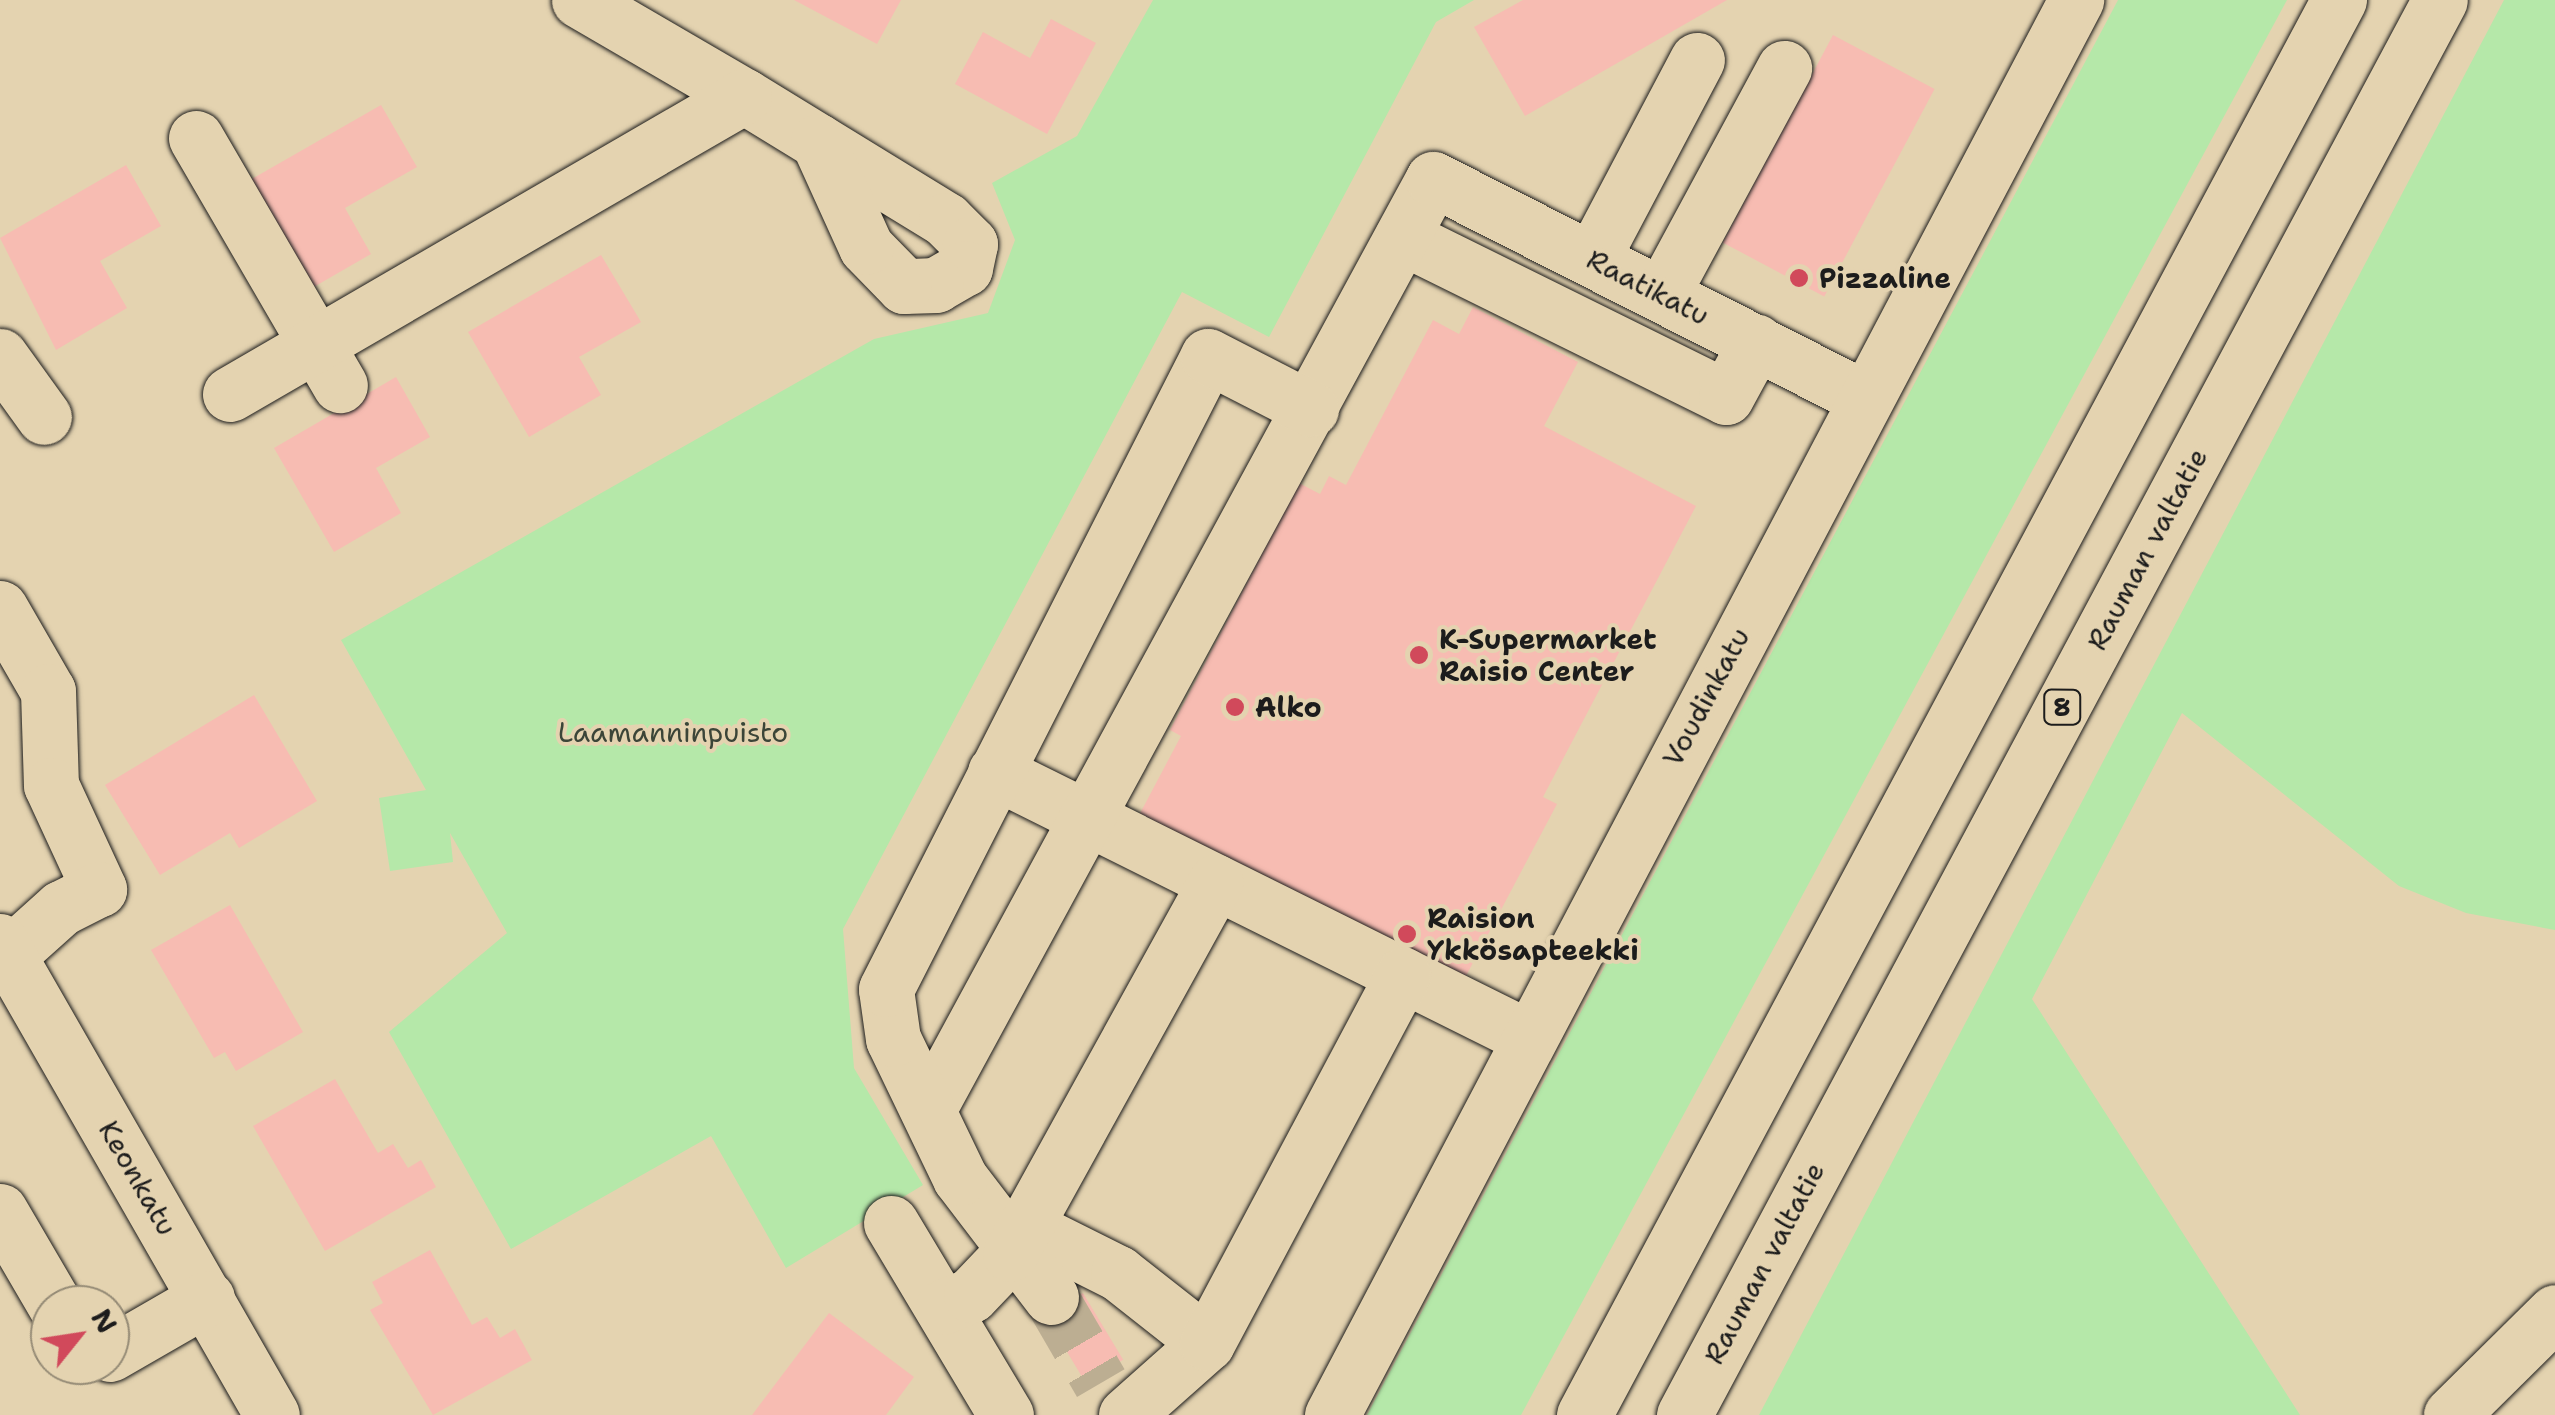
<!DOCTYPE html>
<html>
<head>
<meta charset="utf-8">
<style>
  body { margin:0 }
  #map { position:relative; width:2555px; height:1415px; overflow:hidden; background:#e4d3b0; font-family:"Shantell Sans",sans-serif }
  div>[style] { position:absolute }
  .green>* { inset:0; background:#b5e8a9 }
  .building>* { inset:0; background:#f7bcb2; transform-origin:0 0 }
  .minor-tunnel>* { height:55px; margin-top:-27.5px; transform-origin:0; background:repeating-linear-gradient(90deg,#bcae92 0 55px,transparent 0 83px) }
  .roads { filter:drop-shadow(0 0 2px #1c1c1c) drop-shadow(0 0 2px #1c1c1c) }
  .minor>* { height:55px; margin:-27.5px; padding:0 27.5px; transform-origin:27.5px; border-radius:27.5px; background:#e4d3b0 }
  .major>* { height:55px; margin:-27.5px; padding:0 27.5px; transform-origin:27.5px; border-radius:27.5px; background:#e4d3b0 }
  .highway>* { height:55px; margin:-27.5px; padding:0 27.5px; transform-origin:27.5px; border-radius:27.5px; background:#e4d3b0 }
  .dots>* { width:28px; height:28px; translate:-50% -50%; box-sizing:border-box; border:5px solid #e4d3b0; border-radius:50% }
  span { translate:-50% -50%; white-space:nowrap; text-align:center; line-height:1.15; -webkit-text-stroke:8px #e4d3b0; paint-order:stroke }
  .shield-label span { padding:2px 8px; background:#e4d3b0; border:2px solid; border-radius:8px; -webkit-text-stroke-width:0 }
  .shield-label { font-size:25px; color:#1c1c1c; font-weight:700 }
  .poi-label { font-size:28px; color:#1c1c1c; font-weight:700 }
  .left { translate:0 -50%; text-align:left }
  .street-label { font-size:28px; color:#1c1c1c }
  .park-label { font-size:28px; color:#3b4538 }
  .north { position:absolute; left:30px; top:1285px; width:100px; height:100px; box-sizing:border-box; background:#e4d3b0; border:2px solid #948a75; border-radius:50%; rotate:60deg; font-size:28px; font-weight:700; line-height:40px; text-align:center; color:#1c1c1c }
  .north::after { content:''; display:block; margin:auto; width:35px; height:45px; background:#d1495b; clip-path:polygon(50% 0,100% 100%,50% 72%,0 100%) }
</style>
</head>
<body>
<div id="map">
  <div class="green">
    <div style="clip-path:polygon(1153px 0,1474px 0,1436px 22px,1269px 337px,1182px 292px,843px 929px,854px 1068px,923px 1185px,786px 1268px,711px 1136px,511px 1249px,389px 1032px,507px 933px,450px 833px,453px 862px,390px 871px,379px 798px,426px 790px,341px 640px,874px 339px,988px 313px,1015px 240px,992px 183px,1077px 136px)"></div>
    <div style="clip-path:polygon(2118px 0,2287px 0,1521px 1415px,1367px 1415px)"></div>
    <div style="clip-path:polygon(2504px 0,2555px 0,2555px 930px,2466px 913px,2399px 886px,2182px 713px,2032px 999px,2300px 1415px,1759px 1415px)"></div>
  </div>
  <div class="building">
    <div style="clip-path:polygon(794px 0,901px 0,877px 44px)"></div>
    <div style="clip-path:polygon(1523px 0,1727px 0,1525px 116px,1474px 27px)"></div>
    <div style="clip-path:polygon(1051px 19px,1096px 43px,1047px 134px,955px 84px,983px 32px,1030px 58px)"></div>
    <div style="left:1833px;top:35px;width:115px;height:235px;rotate:28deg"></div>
    <div style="clip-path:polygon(381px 105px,417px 167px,345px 208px,371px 254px,312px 288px,250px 180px)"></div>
    <div style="clip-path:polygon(126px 165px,161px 226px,100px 261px,127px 308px,56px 350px,0 238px)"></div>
    <div style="clip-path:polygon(601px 255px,641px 322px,579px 357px,601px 395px,529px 437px,468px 332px)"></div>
    <div style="clip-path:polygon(1473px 307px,1578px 362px,1544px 426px,1696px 506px,1543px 797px,1557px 804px,1458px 991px,1136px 821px,1181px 736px,1170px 730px,1299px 483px,1320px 494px,1329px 476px,1346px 485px,1433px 320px,1459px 334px)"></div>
    <div style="clip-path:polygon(396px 377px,430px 437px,376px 468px,401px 513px,334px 552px,274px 448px)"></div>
    <div style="clip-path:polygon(254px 695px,317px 801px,239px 848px,230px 833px,160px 875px,105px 785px)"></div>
    <div style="clip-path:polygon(230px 905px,303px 1032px,236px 1071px,225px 1052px,214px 1058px,151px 950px)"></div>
    <div style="clip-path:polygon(335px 1079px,378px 1153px,393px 1144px,408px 1168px,421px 1160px,436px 1187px,325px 1251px,253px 1126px)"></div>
    <div style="clip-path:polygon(430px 1250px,472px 1325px,487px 1317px,500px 1338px,515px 1329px,532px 1360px,433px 1415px,370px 1310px,383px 1303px,372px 1282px)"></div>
    <div style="left:1083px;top:1293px;width:78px;height:44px;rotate:59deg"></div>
    <div style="clip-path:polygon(829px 1313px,914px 1377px,886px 1415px,752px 1415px)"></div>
  </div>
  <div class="minor-tunnel">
    <div style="left:1051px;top:1297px;width:99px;rotate:59.8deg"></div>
  </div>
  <div class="roads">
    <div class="minor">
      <div style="left:579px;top:0;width:191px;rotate:30.2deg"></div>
      <div style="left:744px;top:96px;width:237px;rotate:31.5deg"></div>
      <div style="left:946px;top:220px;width:34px;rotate:45deg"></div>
      <div style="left:970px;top:244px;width:25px;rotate:102deg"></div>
      <div style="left:965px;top:268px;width:34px;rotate:150deg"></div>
      <div style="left:936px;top:285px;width:32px;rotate:178deg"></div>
      <div style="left:904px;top:286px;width:54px;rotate:-134.3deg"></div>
      <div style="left:866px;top:247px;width:116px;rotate:-114.4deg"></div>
      <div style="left:196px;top:138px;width:286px;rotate:59.8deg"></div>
      <div style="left:1402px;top:237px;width:361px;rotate:26.3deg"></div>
      <div style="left:1726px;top:397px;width:63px;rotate:-61.4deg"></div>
      <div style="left:1592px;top:259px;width:225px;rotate:-62.2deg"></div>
      <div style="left:1662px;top:294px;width:257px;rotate:-61.6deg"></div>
      <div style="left:0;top:356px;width:75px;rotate:54.2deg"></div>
      <div style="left:230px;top:394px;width:594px;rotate:-30.1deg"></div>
      <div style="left:0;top:608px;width:96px;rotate:60deg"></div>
      <div style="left:48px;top:691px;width:94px;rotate:88.2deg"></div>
      <div style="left:51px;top:785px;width:115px;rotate:65.2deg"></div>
      <div style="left:99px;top:889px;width:42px;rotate:153.4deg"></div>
      <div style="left:61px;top:908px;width:69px;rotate:138deg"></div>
      <div style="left:995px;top:772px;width:595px;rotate:26.44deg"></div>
      <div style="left:0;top:941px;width:546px;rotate:60.15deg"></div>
      <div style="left:928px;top:1110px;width:1059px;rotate:-61.52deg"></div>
      <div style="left:1433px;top:179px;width:482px;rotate:26.9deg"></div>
      <div style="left:0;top:1211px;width:109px;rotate:59.7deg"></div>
      <div style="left:891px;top:1223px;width:224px;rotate:59.1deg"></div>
      <div style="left:1026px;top:1227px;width:103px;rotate:26.6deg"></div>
      <div style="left:1118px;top:1273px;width:113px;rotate:38.2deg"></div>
      <div style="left:1051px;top:1297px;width:150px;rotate:-127.4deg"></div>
      <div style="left:960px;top:1178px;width:154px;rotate:-115.7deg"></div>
      <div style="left:893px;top:1039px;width:50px;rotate:-98deg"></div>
      <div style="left:886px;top:989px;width:710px;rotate:-63.04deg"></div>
      <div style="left:1208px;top:356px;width:116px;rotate:27.2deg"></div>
      <div style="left:943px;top:1307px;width:30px;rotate:-23deg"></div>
      <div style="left:971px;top:1295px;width:57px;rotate:-46.4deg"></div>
      <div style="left:1010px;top:1254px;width:425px;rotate:-61.1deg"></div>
      <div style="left:110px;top:1354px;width:112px;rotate:-30deg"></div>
      <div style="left:1126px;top:1415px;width:108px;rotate:-41.6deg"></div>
      <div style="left:1207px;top:1343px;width:417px;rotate:-62deg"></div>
      <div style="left:2451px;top:1415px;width:146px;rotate:-44.7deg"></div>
    </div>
    <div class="major">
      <div style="left:1332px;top:1415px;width:1599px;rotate:-62.26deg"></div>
    </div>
    <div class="highway">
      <div style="left:1584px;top:1415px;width:1604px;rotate:-61.92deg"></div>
      <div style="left:1684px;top:1415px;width:1604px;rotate:-61.89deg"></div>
    </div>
  </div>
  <div class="dots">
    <div style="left:1799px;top:278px;background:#d1495b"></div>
    <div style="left:1419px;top:655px;background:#d1495b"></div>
    <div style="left:1235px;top:707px;background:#d1495b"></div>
    <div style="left:1407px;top:934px;background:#d1495b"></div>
  </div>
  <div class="shield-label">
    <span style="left:2062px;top:707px">8</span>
  </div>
  <div class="poi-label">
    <span class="left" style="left:1819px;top:278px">Pizzaline</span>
    <span class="left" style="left:1439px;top:655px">K-Supermarket<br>Raisio Center</span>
    <span class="left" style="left:1255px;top:707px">Alko</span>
    <span class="left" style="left:1427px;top:934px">Raision<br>Ykkösapteekki</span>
  </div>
  <div class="street-label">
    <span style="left:1648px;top:287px;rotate:27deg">Raatikatu</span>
    <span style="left:2147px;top:549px;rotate:-62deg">Rauman valtatie</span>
    <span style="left:1706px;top:697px;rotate:-62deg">Voudinkatu</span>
    <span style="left:138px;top:1178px;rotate:60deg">Keonkatu</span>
    <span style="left:1764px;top:1263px;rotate:-62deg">Rauman valtatie</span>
  </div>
  <div class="park-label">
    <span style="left:673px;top:732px">Laamanninpuisto</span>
  </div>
  <div class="north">N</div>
</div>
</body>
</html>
